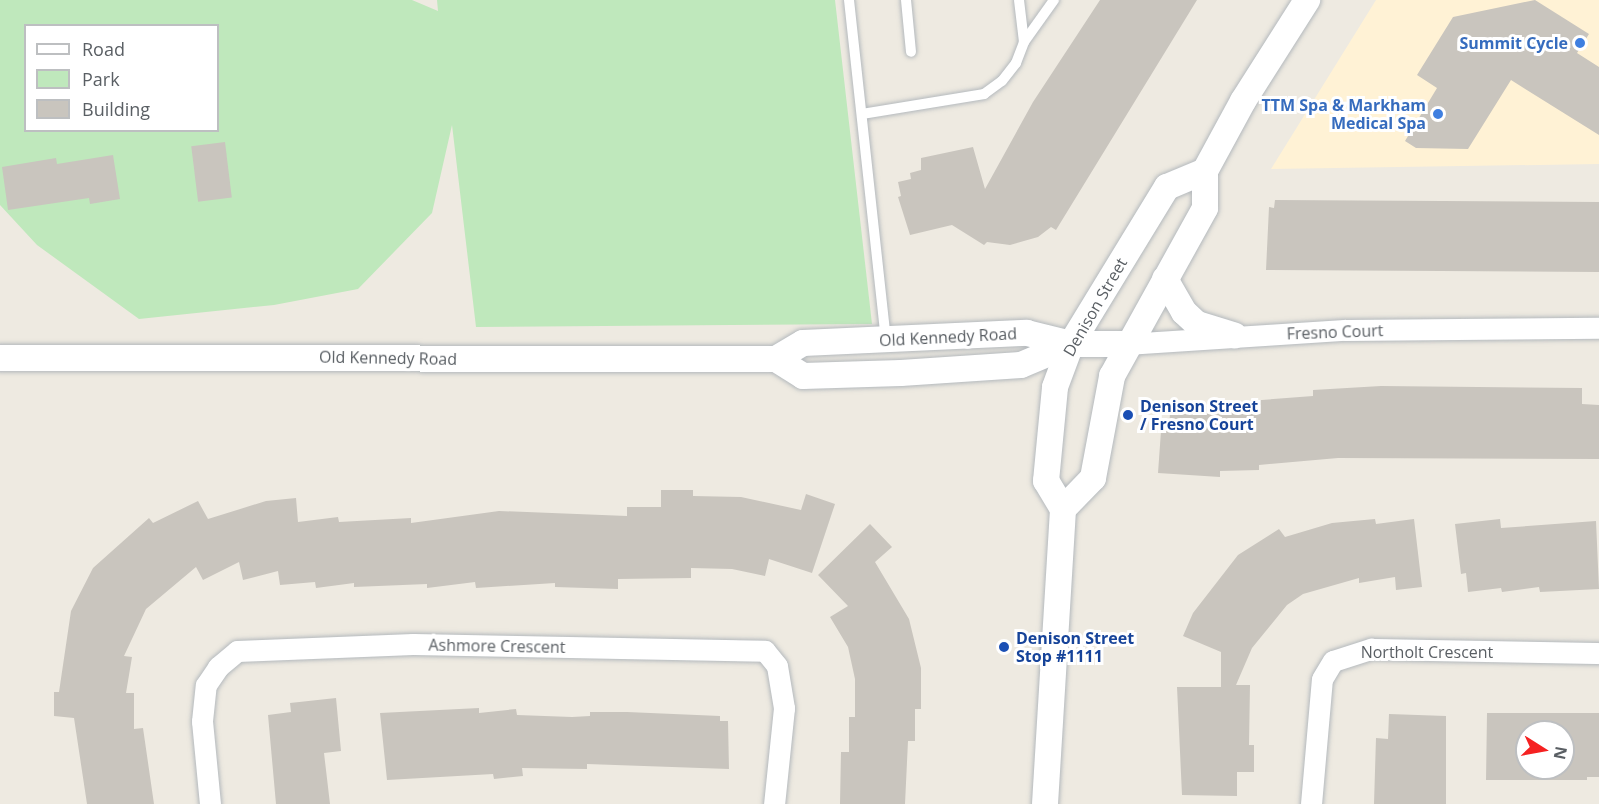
<!DOCTYPE html>
<html>
<head>
<meta charset="utf-8">
<style>
  body { margin:0 }
  #map { position:relative; width:1599px; height:804px; overflow:hidden; background:#eeeae1; font-family:"Open Sans",sans-serif }
  div>[style] { position:absolute }
  .commercial>* { inset:0; background:#fff2d5 }
  .green>* { inset:0; background:#bfe8bc }
  .building>* { inset:0; background:#c9c5be; transform-origin:0 0 }
  .roads { filter:drop-shadow(0 0 2px #b4b9bd) drop-shadow(0 0 2px #b4b9bd) }
  .service>* { height:10px; margin:-5px; padding:0 5px; transform-origin:5px; border-radius:5px; background:#fff }
  .minor>* { height:21px; margin:-10.5px; padding:0 10.5px; transform-origin:10.5px; border-radius:10.5px; background:#fff }
  .tertiary>* { height:26px; margin:-13px; padding:0 13px; transform-origin:13px; border-radius:13px; background:#fff }
  .dots>* { width:16px; height:16px; translate:-50% -50%; box-sizing:border-box; border:3px solid #fff; border-radius:50% }
  span { translate:-50% -50%; white-space:nowrap; text-align:center; line-height:1.15; -webkit-text-stroke:6px #fff; paint-order:stroke }
  .shop-label { font-size:16px; color:#366cbe; font-weight:700 }
  .right { translate:-100% -50%; text-align:right }
  .street-label { font-size:16px; color:#5a5f64 }
  .transit-label { font-size:16px; color:#164399; font-weight:700 }
  .left { translate:0 -50%; text-align:left }
  .legend { position:absolute; left:24px; top:24px; width:195px; height:108px; box-sizing:border-box; background:#fff; border:2px solid #bdbfc1; margin:0; padding:8px 10px; list-style:none; font-size:18px; color:#5a5f64 }
  .legend li { display:flex; align-items:center; gap:12px; height:30px }
  .legend b { width:30px; border:2px solid #bdbfc1 }
  .north { position:absolute; left:1515px; top:720px; width:60px; height:60px; box-sizing:border-box; background:#fff; border:2px solid #bdbfc1; border-radius:50%; rotate:101deg; font-size:16px; font-weight:700; line-height:24px; text-align:center; color:#5a5f64 }
  .north::after { content:''; display:block; margin:auto; width:21px; height:27px; background:#f52121; clip-path:polygon(50% 0,100% 100%,50% 72%,0 100%) }
</style>
</head>
<body>
<div id="map">
  <div class="commercial">
    <div style="clip-path:polygon(1376px 0,1599px 0,1599px 164px,1271px 169px)"></div>
  </div>
  <div class="green">
    <div style="clip-path:polygon(evenodd,0 0,412px 0,438px 11px,437px 0,835px 0,872px 324px,476px 327px,452px 125px,432px 213px,358px 289px,274px 305px,139px 319px,37px 245px,0 205px,0 0,26px 26px,218px 26px,218px 130px,26px 130px,26px 26px)"></div>
  </div>
  <div class="building">
    <div style="clip-path:polygon(1100px 0,1197px 0,1056px 230px,1051px 227px,1038px 237px,1010px 245px,987px 242px,984px 245px,952px 225px,910px 235px,898px 197px,901px 196px,898px 182px,911px 179px,910px 173px,921px 170px,921px 158px,973px 147px,985px 189px,1033px 102px)"></div>
    <div style="clip-path:polygon(1535px 0,1589px 34px,1577px 53px,1599px 67px,1599px 135px,1511px 80px,1468px 149px,1416px 148px,1405px 141px,1437px 88px,1417px 75px,1453px 17px)"></div>
    <div style="left:225px;top:142px;width:56px;height:34px;rotate:83deg"></div>
    <div style="clip-path:polygon(113px 155px,120px 199px,90px 204px,89px 198px,8px 210px,2px 167px,56px 158px,57px 164px)"></div>
    <div style="clip-path:polygon(1275px 200px,1599px 202px,1599px 272px,1266px 270px,1269px 207px,1274px 208px)"></div>
    <div style="clip-path:polygon(1381px 386px,1582px 388px,1582px 404px,1599px 405px,1599px 459px,1338px 458px,1259px 465px,1259px 470px,1220px 471px,1220px 477px,1158px 473px,1161px 431px,1169px 431px,1170px 412px,1202px 414px,1203px 406px,1235px 407px,1235px 402px,1313px 396px,1313px 390px)"></div>
    <div style="clip-path:polygon(661px 490px,693px 490px,693px 496px,741px 497px,801px 510px,806px 494px,835px 504px,812px 573px,769px 559px,765px 576px,732px 569px,691px 568px,691px 578px,618px 579px,618px 589px,555px 587px,555px 583px,476px 588px,475px 582px,427px 588px,427px 584px,354px 587px,354px 583px,316px 588px,315px 582px,280px 585px,278px 571px,243px 580px,239px 562px,203px 580px,196px 567px,146px 609px,124px 656px,132px 657px,126px 693px,134px 693px,134px 729px,143px 728px,154px 804px,87px 804px,74px 718px,54px 716px,54px 692px,59px 692px,71px 611px,93px 568px,149px 518px,153px 523px,198px 501px,208px 519px,266px 501px,296px 498px,298px 522px,338px 517px,339px 522px,411px 518px,411px 523px,499px 511px,627px 516px,627px 507px,661px 507px)"></div>
    <div style="clip-path:polygon(1375px 519px,1376px 524px,1414px 519px,1422px 587px,1396px 590px,1395px 577px,1359px 583px,1359px 578px,1303px 594px,1287px 605px,1252px 648px,1236px 685px,1250px 685px,1249px 745px,1254px 745px,1254px 772px,1237px 772px,1237px 796px,1182px 795px,1177px 687px,1221px 687px,1221px 652px,1183px 636px,1193px 613px,1238px 555px,1279px 529px,1285px 537px,1332px 523px)"></div>
    <div style="clip-path:polygon(1500px 519px,1501px 528px,1596px 521px,1599px 589px,1540px 592px,1539px 587px,1502px 592px,1501px 588px,1468px 592px,1466px 573px,1461px 574px,1455px 524px)"></div>
    <div style="clip-path:polygon(870px 524px,892px 547px,875px 562px,909px 619px,921px 668px,921px 709px,915px 709px,915px 741px,908px 741px,905px 804px,840px 804px,841px 752px,849px 752px,849px 717px,855px 717px,855px 679px,848px 647px,830px 617px,848px 606px,818px 575px)"></div>
    <div style="clip-path:polygon(336px 698px,341px 751px,324px 753px,330px 804px,276px 804px,268px 715px,291px 712px,290px 703px)"></div>
    <div style="clip-path:polygon(479px 708px,479px 713px,516px 709px,517px 715px,572px 717px,590px 716px,590px 712px,627px 712px,720px 716px,720px 721px,728px 721px,729px 769px,587px 764px,587px 769px,522px 768px,523px 776px,494px 779px,493px 774px,387px 780px,380px 713px)"></div>
    <div style="clip-path:polygon(evenodd,1487px 713px,1599px 713px,1599px 777px,1587px 777px,1587px 780px,1486px 780px,1487px 713px,1527px 732px,1563px 732px,1563px 768px,1527px 768px,1527px 732px)"></div>
    <div style="clip-path:polygon(1389px 714px,1446px 716px,1446px 804px,1374px 804px,1376px 738px,1388px 739px)"></div>
  </div>
  <div class="roads">
    <div class="service">
      <div style="left:849px;top:0;width:342px;rotate:83.8deg"></div>
      <div style="left:906px;top:0;width:52px;rotate:84.5deg"></div>
      <div style="left:1024px;top:42px;width:52px;rotate:-54.5deg"></div>
      <div style="left:862px;top:114px;width:124px;rotate:-9.3deg"></div>
      <div style="left:984px;top:94px;width:22px;rotate:-36deg"></div>
      <div style="left:1002px;top:81px;width:23px;rotate:-52deg"></div>
      <div style="left:1016px;top:63px;width:22px;rotate:-69deg"></div>
      <div style="left:1024px;top:42px;width:42px;rotate:-96.8deg"></div>
    </div>
    <div class="minor">
      <div style="left:1126px;top:344px;width:219px;rotate:-3.7deg"></div>
      <div style="left:1345px;top:330px;width:254px;rotate:-0.5deg"></div>
      <div style="left:210px;top:804px;width:83px;rotate:-95.5deg"></div>
      <div style="left:202px;top:721px;width:36px;rotate:-84deg"></div>
      <div style="left:206px;top:685px;width:22px;rotate:-56deg"></div>
      <div style="left:218px;top:667px;width:25px;rotate:-40deg"></div>
      <div style="left:237px;top:651px;width:176px;rotate:-2.3deg"></div>
      <div style="left:413px;top:644px;width:352px;rotate:1.1deg"></div>
      <div style="left:765px;top:651px;width:19px;rotate:51deg"></div>
      <div style="left:777px;top:666px;width:43px;rotate:80.5deg"></div>
      <div style="left:784px;top:708px;width:97px;rotate:95.9deg"></div>
      <div style="left:1311px;top:804px;width:125px;rotate:-85deg"></div>
      <div style="left:1322px;top:679px;width:21px;rotate:-59deg"></div>
      <div style="left:1333px;top:661px;width:40px;rotate:-18deg"></div>
      <div style="left:1371px;top:649px;width:228px;rotate:1deg"></div>
    </div>
    <div class="tertiary">
      <div style="left:1165px;top:279px;width:38px;rotate:60deg"></div>
      <div style="left:1184px;top:312px;width:18px;rotate:43deg"></div>
      <div style="left:1197px;top:324px;width:39px;rotate:17deg"></div>
      <div style="left:0;top:358px;width:776px;rotate:0.07deg"></div>
      <div style="left:776px;top:359px;width:31px;rotate:-31deg"></div>
      <div style="left:803px;top:343px;width:224px;rotate:-2.6deg"></div>
      <div style="left:1027px;top:333px;width:45px;rotate:14deg"></div>
      <div style="left:1071px;top:344px;width:55px"></div>
      <div style="left:776px;top:359px;width:32px;rotate:32deg"></div>
      <div style="left:803px;top:376px;width:98px;rotate:-1.8deg"></div>
      <div style="left:901px;top:373px;width:120px;rotate:-3.8deg"></div>
      <div style="left:1021px;top:365px;width:54px;rotate:-22.8deg"></div>
      <div style="left:1063px;top:509px;width:43px;rotate:-45.9deg"></div>
      <div style="left:1093px;top:478px;width:104px;rotate:-79.4deg"></div>
      <div style="left:1112px;top:376px;width:192px;rotate:-61deg"></div>
      <div style="left:1205px;top:208px;width:37px;rotate:-90deg"></div>
      <div style="left:1205px;top:171px;width:80px;rotate:-61.5deg"></div>
      <div style="left:1243px;top:101px;width:120px;rotate:-57.6deg"></div>
      <div style="left:1045px;top:804px;width:296px;rotate:-86.5deg"></div>
      <div style="left:1063px;top:509px;width:33px;rotate:-121deg"></div>
      <div style="left:1046px;top:481px;width:94px;rotate:-84.5deg"></div>
      <div style="left:1055px;top:387px;width:46px;rotate:-69.6deg"></div>
      <div style="left:1071px;top:344px;width:184px;rotate:-58.6deg"></div>
      <div style="left:1167px;top:187px;width:41px;rotate:-22.8deg"></div>
    </div>
  </div>
  <div class="dots">
    <div style="left:1580px;top:43px;background:#3f7fe0"></div>
    <div style="left:1438px;top:114px;background:#3f7fe0"></div>
    <div style="left:1128px;top:415px;background:#1a4fb4"></div>
    <div style="left:1004px;top:647px;background:#1a4fb4"></div>
  </div>
  <div class="shop-label">
    <span class="right" style="left:1568px;top:43px">Summit Cycle</span>
    <span class="right" style="left:1426px;top:114px">TTM Spa &amp; Markham<br>Medical Spa</span>
  </div>
  <div class="street-label">
    <span style="left:1095px;top:307px;rotate:-60deg">Denison Street</span>
    <span style="left:1335px;top:332px;rotate:-2deg">Fresno Court</span>
    <span style="left:948px;top:337px;rotate:-3deg">Old Kennedy Road</span>
    <span style="left:388px;top:358px;rotate:1deg">Old Kennedy Road</span>
    <span style="left:497px;top:646px;rotate:1deg">Ashmore Crescent</span>
    <span style="left:1427px;top:652px">Northolt Crescent</span>
  </div>
  <div class="transit-label">
    <span class="left" style="left:1140px;top:415px">Denison Street<br>/ Fresno Court</span>
    <span class="left" style="left:1016px;top:647px">Denison Street<br>Stop #1111</span>
  </div>
  <ul class="legend">
  <li><b style="height:8px;background:#fff"></b>Road</li>
  <li><b style="height:16px;background:#bfe8bc"></b>Park</li>
  <li><b style="height:16px;background:#c9c5be"></b>Building</li>
  </ul>
  <div class="north">N</div>
</div>
</body>
</html>
